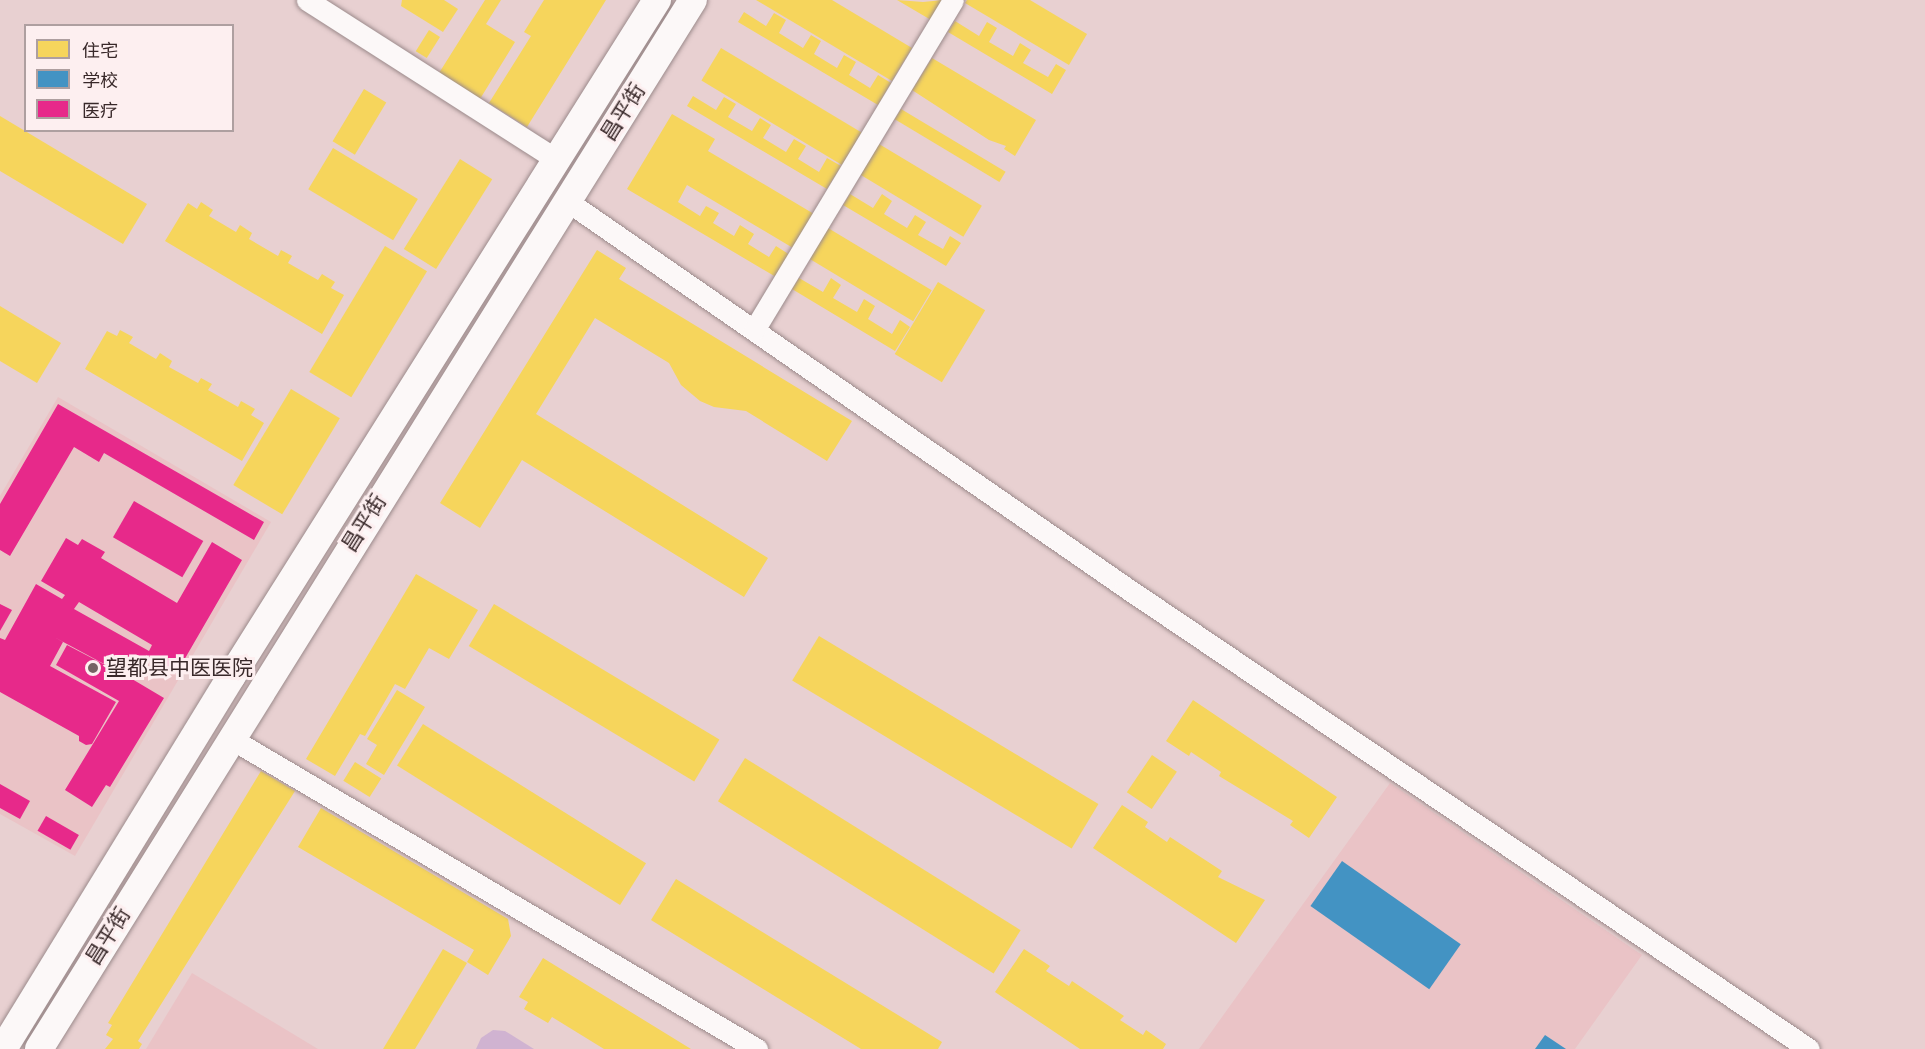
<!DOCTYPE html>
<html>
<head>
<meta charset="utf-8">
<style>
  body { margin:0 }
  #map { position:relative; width:1925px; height:1049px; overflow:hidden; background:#e8d0d1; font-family:"Fira Sans Condensed","Noto Sans SC",sans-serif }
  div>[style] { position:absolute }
  .built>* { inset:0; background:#eac3c6 }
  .green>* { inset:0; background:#d0b3d1 }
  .homes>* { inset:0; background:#f6d55c; transform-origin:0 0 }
  .schools>* { inset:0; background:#4393c3; transform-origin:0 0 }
  .health>* { inset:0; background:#e7298a; transform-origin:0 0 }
  .roads { filter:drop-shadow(0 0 2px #9b8a8b) drop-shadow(0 0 2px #9b8a8b) }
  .street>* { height:21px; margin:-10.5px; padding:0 10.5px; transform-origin:10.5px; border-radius:10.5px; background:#fcf8f8 }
  .secondary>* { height:28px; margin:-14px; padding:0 14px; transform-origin:14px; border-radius:14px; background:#fcf8f8 }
  .dots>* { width:16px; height:16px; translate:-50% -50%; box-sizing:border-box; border:3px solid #fdeff0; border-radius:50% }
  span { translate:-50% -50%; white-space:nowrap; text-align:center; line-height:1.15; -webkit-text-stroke:6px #fdeff0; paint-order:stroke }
  .street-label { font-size:21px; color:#382829 }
  .poi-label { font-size:21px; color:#382829 }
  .left { translate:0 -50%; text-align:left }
  .legend { position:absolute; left:24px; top:24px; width:210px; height:108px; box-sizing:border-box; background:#fdeff0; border:2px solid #ae9fa0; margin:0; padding:8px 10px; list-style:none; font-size:18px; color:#382829 }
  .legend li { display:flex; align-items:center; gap:12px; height:30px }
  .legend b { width:30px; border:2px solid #ae9fa0 }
</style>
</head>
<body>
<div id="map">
  <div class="built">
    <div style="clip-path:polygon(58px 397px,271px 522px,75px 856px,0 814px,0 496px)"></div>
    <div style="clip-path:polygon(1390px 783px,1642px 955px,1575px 1049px,1199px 1049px)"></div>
    <div style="clip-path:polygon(192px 973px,318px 1049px,146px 1049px)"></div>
  </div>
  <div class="green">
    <div style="clip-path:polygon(493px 1030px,505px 1031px,534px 1049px,476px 1049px,481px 1038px)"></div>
  </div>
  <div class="homes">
    <div style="clip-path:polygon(402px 0,444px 0,458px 9px,443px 32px,401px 6px)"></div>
    <div style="clip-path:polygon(485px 0,501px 0,486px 24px,515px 42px,480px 99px,439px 73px)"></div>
    <div style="clip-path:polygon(544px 0,606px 0,527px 127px,489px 103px,531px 36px,524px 32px)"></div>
    <div style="clip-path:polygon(756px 0,832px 0,912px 48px,892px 81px)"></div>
    <div style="clip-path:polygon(897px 0,923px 2px,943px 0,931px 20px)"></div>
    <div style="clip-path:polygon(967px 0,1030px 0,1087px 34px,1069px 65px,965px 3px)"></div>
    <div style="clip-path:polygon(744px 12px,766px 26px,774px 13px,786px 20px,779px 33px,803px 48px,811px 35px,821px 41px,814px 54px,837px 68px,844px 55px,856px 62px,849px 75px,870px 88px,878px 75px,891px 83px,878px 105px,738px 22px)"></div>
    <div style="clip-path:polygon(955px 21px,979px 36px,987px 22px,997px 28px,989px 42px,1013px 56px,1020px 43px,1031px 50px,1023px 63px,1048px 77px,1056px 64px,1066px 70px,1052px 94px,948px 32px)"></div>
    <div style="left:429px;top:30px;width:13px;height:25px;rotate:32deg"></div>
    <div style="left:721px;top:48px;width:164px;height:38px;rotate:31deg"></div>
    <div style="clip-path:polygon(932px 58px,1036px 120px,1015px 156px,1004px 149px,1006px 146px,989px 140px,912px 90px)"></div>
    <div style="left:364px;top:89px;width:26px;height:61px;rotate:31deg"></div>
    <div style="clip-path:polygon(693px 96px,716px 110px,724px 97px,736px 104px,728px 117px,752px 131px,760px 118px,771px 125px,763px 138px,786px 152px,794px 139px,806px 146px,798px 159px,819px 172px,827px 158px,841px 166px,827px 189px,687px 106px)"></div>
    <div style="left:901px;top:109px;width:122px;height:12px;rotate:31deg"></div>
    <div style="clip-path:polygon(672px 114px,715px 139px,708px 151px,814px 214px,793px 248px,687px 185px,678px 202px,700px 216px,706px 206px,719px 213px,713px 223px,734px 236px,740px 225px,754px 234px,748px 244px,769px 257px,776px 246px,790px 255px,776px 277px,627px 189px)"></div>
    <div style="clip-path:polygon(0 116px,147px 204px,123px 244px,0 171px)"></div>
    <div style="left:879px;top:144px;width:120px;height:36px;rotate:31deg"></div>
    <div style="left:333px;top:148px;width:99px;height:48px;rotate:31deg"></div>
    <div style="left:460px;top:159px;width:38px;height:106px;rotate:32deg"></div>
    <div style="clip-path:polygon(850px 194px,873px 208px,882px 194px,892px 201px,884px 214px,907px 228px,915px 215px,926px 222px,918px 235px,943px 249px,950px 236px,961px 243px,946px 266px,843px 205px)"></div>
    <div style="clip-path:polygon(201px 202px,213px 210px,209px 216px,236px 232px,240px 225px,252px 233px,249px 239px,278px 256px,281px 250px,292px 256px,288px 263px,318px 280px,322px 274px,335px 282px,331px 288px,344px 295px,322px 334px,165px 241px,188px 203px,197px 209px)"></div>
    <div style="left:828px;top:228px;width:121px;height:36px;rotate:31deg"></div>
    <div style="left:385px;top:246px;width:49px;height:147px;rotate:31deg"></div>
    <div style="clip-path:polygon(597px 250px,626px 268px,619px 279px,852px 421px,827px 461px,746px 411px,714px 407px,700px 401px,681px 385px,669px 363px,595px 318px,536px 414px,768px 558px,744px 597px,522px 460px,480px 528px,440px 503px)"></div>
    <div style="clip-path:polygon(799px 278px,823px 292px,831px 278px,841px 285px,833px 298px,857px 312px,864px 299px,875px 306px,868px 319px,892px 334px,900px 320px,910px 327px,895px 351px,792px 289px)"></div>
    <div style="left:938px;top:282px;width:55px;height:84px;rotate:31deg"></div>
    <div style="clip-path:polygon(0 306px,61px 343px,37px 383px,0 361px)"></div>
    <div style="clip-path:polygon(120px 330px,133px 337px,129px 343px,156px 359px,160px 353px,172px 361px,169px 367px,198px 383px,201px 378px,212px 384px,208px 390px,238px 407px,241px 401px,255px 409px,251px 415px,264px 423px,242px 461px,85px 369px,107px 331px,117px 336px)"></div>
    <div style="left:291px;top:389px;width:57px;height:112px;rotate:31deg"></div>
    <div style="clip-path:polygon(416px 574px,478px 610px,449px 659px,429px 648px,405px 689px,395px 684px,365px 736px,360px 734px,335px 776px,306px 759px)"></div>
    <div style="left:494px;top:604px;width:263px;height:49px;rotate:31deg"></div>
    <div style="left:819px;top:636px;width:326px;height:52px;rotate:31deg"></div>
    <div style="clip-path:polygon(397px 690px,425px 707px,384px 775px,366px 764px,377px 745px,367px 739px)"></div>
    <div style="clip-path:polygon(1193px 700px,1337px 797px,1309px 838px,1290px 825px,1293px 821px,1219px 776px,1221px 772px,1191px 752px,1189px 756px,1166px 741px)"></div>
    <div style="left:423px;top:724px;width:263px;height:49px;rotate:32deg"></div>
    <div style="left:1152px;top:755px;width:30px;height:45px;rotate:34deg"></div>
    <div style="left:745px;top:758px;width:325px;height:51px;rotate:32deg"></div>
    <div style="left:355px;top:762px;width:31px;height:22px;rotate:32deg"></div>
    <div style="clip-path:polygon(261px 771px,295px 791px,138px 1041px,142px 1044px,139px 1049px,105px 1049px,113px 1039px,106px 1035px,112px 1025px,108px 1023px)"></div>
    <div style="clip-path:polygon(1122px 805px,1148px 822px,1145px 827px,1167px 842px,1170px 837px,1222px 871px,1218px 877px,1265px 900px,1236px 943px,1093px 848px)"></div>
    <div style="clip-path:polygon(321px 808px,508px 919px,511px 936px,488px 975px,467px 962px,474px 950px,298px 847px)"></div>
    <div style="clip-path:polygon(676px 879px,942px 1042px,938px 1049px,861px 1049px,651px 920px)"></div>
    <div style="clip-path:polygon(443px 949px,467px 963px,415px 1049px,383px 1049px)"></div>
    <div style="clip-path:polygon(1024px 949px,1050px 966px,1046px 971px,1069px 986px,1072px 981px,1124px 1016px,1120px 1020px,1143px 1035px,1146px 1030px,1166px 1044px,1163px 1049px,1080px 1049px,995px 992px)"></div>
    <div style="clip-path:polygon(543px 958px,691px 1049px,604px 1049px,552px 1017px,548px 1023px,524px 1009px,528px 1002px,519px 997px)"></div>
  </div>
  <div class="schools">
    <div style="left:1342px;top:861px;width:145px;height:55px;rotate:35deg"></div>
    <div style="clip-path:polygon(1545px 1035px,1566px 1049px,1535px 1049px)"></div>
  </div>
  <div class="health">
    <div style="clip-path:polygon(58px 404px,264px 522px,254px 540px,104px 453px,99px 462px,74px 447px,10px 556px,0 550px,0 504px)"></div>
    <div style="left:134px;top:501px;width:80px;height:42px;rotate:30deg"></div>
    <div style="clip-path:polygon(evenodd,66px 538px,78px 545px,82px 539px,105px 552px,101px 558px,177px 603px,212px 542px,242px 560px,176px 674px,145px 657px,132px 679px,164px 698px,110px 787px,106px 785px,92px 807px,65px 790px,119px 701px,56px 665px,67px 645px,132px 679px,54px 637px,63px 642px,50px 666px,116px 702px,92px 744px,86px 745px,79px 741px,79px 736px,0 692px,0 638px,5px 640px,36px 584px,62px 599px,65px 595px,41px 581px,66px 538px,79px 602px,152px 645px,149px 651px,74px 609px,79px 602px)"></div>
    <div style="clip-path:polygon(0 604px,12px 610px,0 631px)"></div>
    <div style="clip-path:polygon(0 784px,30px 801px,20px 819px,0 808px)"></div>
    <div style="left:46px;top:816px;width:38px;height:17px;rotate:30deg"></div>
  </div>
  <div class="roads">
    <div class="street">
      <div style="left:307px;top:0;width:297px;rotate:32.6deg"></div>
      <div style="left:567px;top:201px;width:678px;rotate:34.67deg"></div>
      <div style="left:1125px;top:587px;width:825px;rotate:34.04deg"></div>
      <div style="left:754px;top:330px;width:385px;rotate:-58.9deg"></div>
      <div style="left:230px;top:738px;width:612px;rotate:30.55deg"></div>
    </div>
    <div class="secondary">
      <div style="left:3px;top:1049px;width:436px;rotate:-58.5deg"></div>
      <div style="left:231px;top:677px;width:800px;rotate:-57.82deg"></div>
      <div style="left:39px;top:1049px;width:1236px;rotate:-58.06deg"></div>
    </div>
  </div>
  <div class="dots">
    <div style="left:93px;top:668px;background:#766364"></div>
  </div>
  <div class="street-label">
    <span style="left:623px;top:112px;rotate:-58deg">昌平街</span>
    <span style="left:364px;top:523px;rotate:-58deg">昌平街</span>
    <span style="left:108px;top:936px;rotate:-58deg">昌平街</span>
  </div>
  <div class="poi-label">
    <span class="left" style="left:106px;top:668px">望都县中医医院</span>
  </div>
  <ul class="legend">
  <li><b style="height:16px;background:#f6d55c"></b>住宅</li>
  <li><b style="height:16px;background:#4393c3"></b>学校</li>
  <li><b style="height:16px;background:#e7298a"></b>医疗</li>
  </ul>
</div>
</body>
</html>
